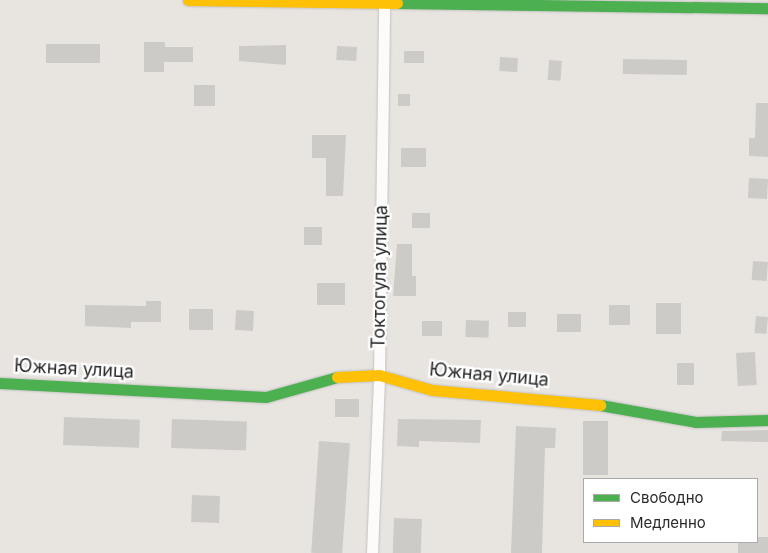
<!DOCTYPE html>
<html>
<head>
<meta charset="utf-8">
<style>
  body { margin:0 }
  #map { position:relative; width:768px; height:553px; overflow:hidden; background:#e8e5e1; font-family:Inter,sans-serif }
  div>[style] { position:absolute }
  .building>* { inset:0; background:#cdcbc8; transform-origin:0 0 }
  .roads { filter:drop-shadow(0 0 1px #c2c1c0) drop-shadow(0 0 1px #c2c1c0) }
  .street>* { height:11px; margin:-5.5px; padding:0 5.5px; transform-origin:5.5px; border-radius:5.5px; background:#fcfbfa }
  .fast>* { height:11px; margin:-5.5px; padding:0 5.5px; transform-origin:5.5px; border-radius:5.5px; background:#4caf50 }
  .slow>* { height:11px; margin:-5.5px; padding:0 5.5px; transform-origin:5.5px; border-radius:5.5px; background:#ffc107 }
  span { translate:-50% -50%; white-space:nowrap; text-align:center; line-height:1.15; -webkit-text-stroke:4.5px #fff; paint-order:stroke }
  .street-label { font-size:18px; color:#2a2a2a }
  .legend { position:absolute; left:583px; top:478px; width:175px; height:65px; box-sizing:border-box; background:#fff; border:1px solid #aaa; margin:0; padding:6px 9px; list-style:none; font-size:15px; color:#2a2a2a }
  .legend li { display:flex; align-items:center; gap:10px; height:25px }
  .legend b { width:25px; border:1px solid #aaa }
</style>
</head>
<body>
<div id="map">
  <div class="building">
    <div style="clip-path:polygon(144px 42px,165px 42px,165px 47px,193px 47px,193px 62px,164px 62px,164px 72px,144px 72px)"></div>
    <div style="left:46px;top:44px;width:54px;height:19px"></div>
    <div style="clip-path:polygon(286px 45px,286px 65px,239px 61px,239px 46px)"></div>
    <div style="left:337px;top:46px;width:20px;height:14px;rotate:3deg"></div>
    <div style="left:404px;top:51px;width:20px;height:12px"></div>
    <div style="left:500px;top:57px;width:18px;height:14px;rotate:3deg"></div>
    <div style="left:623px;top:59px;width:64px;height:15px;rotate:1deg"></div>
    <div style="left:549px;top:60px;width:13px;height:20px;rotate:4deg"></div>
    <div style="left:194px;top:85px;width:21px;height:21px"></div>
    <div style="left:398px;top:94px;width:12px;height:12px"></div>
    <div style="clip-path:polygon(756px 103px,768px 103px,768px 157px,749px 156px,749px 138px,755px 138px)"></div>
    <div style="clip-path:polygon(312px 135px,346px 135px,343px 196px,326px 196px,326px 158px,312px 158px)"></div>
    <div style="left:401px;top:148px;width:25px;height:19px"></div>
    <div style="left:749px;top:178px;width:19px;height:20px;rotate:3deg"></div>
    <div style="left:412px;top:213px;width:18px;height:15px"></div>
    <div style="left:304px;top:227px;width:18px;height:18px"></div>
    <div style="clip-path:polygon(397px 244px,412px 244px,412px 276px,416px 276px,416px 296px,393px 296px)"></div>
    <div style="left:753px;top:261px;width:15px;height:19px;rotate:4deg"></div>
    <div style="left:317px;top:283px;width:28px;height:22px"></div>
    <div style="clip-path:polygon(146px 301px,161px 301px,161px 322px,131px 322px,131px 328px,85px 326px,85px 305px,146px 306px)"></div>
    <div style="left:656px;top:303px;width:25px;height:31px"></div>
    <div style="left:609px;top:305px;width:21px;height:20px"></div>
    <div style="left:189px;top:309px;width:24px;height:21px"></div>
    <div style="left:236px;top:310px;width:18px;height:20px;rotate:3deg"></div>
    <div style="left:508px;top:312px;width:18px;height:15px"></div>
    <div style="left:557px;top:314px;width:24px;height:18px"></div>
    <div style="left:756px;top:316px;width:12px;height:17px;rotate:5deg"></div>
    <div style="left:466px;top:320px;width:23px;height:17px;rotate:2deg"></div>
    <div style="left:422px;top:321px;width:20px;height:15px"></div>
    <div style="left:755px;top:352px;width:33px;height:19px;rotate:87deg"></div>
    <div style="left:677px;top:363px;width:17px;height:22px"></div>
    <div style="left:335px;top:399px;width:24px;height:18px"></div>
    <div style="left:64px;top:417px;width:76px;height:28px;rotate:2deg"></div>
    <div style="left:172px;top:419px;width:75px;height:29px;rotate:2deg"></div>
    <div style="clip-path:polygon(398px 419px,481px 420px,480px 443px,419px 441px,419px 447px,397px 446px)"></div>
    <div style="left:583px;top:421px;width:25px;height:54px"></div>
    <div style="clip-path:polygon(516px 426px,556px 428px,555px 448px,545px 448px,542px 553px,511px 553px)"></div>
    <div style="clip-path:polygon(768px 430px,768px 442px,721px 441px,722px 431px)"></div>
    <div style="left:319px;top:441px;width:31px;height:112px;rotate:4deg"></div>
    <div style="left:192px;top:495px;width:28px;height:27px;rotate:2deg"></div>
    <div style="left:394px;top:518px;width:28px;height:35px;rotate:2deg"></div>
    <div style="clip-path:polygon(757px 537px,768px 537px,768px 553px,738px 553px,738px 542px,757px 542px)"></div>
  </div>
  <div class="roads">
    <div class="street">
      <div style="left:372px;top:553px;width:178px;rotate:-87.7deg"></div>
      <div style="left:379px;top:375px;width:375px;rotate:-89.2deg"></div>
    </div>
    <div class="fast">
      <div style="left:397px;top:3px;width:371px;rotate:0.8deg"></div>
      <div style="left:0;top:383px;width:266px;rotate:3deg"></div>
      <div style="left:266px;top:397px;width:74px;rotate:-15.7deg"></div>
      <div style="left:600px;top:405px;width:97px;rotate:10deg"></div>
      <div style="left:696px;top:422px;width:72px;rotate:-1.6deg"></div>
    </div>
    <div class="slow">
      <div style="left:188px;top:0;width:209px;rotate:0.8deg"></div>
      <div style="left:337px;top:377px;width:42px;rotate:-2.7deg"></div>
      <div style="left:379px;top:375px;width:55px;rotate:15.8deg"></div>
      <div style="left:432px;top:390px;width:169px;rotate:5.1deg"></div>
    </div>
  </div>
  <div class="street-label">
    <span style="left:380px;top:277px;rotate:-89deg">Токтогула улица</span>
    <span style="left:74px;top:369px;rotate:3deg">Южная улица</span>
    <span style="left:489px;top:375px;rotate:5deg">Южная улица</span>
  </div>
  <ul class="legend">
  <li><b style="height:6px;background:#4caf50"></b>Свободно</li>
  <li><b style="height:6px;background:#ffc107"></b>Медленно</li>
  </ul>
</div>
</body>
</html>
